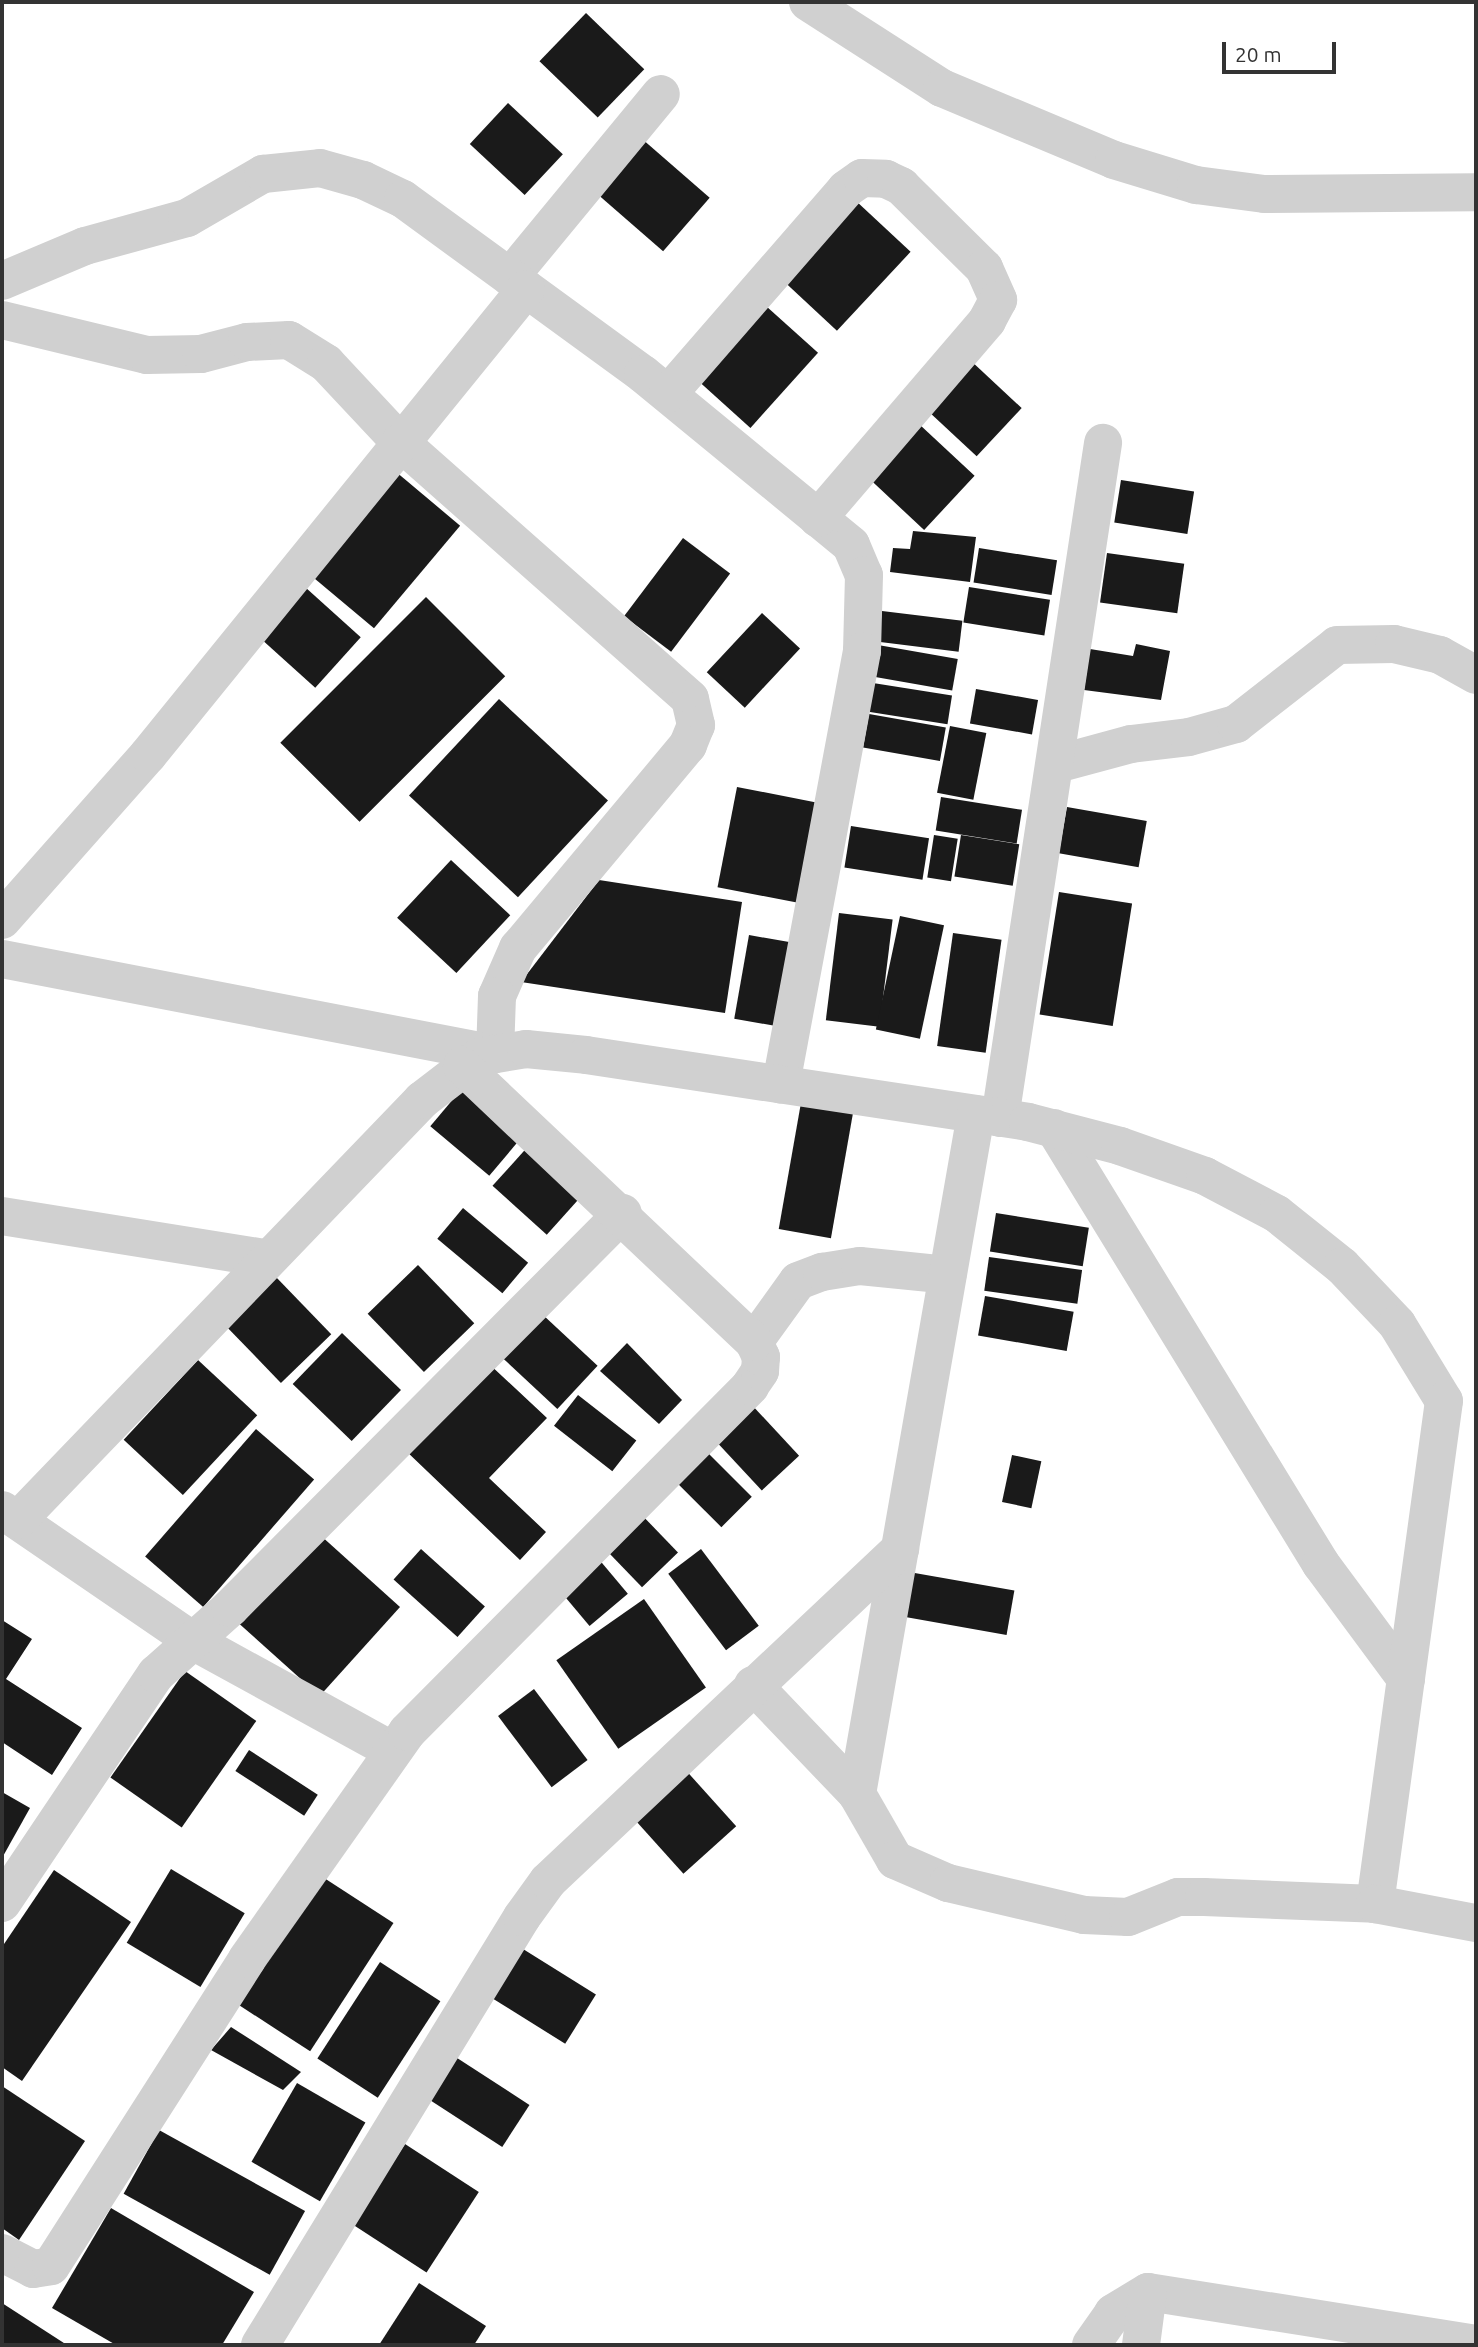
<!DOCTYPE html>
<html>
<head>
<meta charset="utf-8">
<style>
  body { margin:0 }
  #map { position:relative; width:1478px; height:2347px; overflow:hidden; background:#fff; font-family:Ubuntu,sans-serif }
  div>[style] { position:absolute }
  .building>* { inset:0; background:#1a1a1a; transform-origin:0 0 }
  .minor>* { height:38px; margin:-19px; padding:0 19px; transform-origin:19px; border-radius:19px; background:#d0d0d0 }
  span { translate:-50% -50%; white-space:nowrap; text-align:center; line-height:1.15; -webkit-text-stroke:7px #fff; paint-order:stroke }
  .frame { position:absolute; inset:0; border:4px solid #333; pointer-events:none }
  .scale { position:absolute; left:1222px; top:42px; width:114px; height:32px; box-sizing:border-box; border:4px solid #333; border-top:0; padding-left:9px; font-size:21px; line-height:24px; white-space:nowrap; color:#333; -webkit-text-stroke:5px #fff; paint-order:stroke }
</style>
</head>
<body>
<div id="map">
  <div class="building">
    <div style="left:586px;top:13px;width:81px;height:67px;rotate:44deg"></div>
    <div style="left:508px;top:103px;width:75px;height:56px;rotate:43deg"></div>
    <div style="left:641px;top:138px;width:91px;height:71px;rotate:41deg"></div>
    <div style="left:855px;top:200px;width:76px;height:108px;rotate:43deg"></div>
    <div style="left:766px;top:306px;width:70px;height:101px;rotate:42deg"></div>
    <div style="left:969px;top:359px;width:72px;height:66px;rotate:43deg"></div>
    <div style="left:919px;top:424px;width:76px;height:74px;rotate:43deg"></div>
    <div style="left:395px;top:471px;width:85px;height:134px;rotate:40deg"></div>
    <div style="left:1121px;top:480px;width:74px;height:43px;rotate:9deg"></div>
    <div style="clip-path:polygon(913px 531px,976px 537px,970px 582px,890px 572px,893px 548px,910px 549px)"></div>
    <div style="left:683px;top:538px;width:59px;height:98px;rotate:37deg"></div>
    <div style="left:979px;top:548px;width:79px;height:35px;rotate:9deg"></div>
    <div style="left:1107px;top:553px;width:78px;height:50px;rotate:8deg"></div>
    <div style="left:305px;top:587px;width:75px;height:68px;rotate:42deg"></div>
    <div style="left:969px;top:587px;width:82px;height:36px;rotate:9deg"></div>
    <div style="left:426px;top:597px;width:112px;height:206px;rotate:45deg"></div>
    <div style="left:882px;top:611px;width:81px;height:31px;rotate:7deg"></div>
    <div style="left:762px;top:613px;width:52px;height:81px;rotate:43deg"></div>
    <div style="clip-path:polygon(1136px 644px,1170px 651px,1161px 700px,1084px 690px,1090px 649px,1133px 656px)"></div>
    <div style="left:878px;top:645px;width:81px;height:32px;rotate:10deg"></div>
    <div style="left:873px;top:683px;width:80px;height:29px;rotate:9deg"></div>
    <div style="left:976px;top:689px;width:63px;height:35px;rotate:10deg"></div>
    <div style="left:499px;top:699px;width:149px;height:132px;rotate:43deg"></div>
    <div style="left:869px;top:714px;width:78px;height:34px;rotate:10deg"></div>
    <div style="left:950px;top:726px;width:37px;height:68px;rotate:11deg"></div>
    <div style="left:737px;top:787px;width:86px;height:102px;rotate:11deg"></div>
    <div style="left:941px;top:797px;width:82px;height:34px;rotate:9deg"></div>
    <div style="left:1067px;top:807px;width:81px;height:47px;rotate:10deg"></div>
    <div style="left:851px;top:826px;width:79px;height:42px;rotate:9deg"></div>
    <div style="left:934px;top:835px;width:24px;height:43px;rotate:9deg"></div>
    <div style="left:961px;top:835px;width:59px;height:42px;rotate:9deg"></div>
    <div style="left:451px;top:860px;width:81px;height:79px;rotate:43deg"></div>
    <div style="clip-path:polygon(599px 880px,742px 902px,725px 1013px,521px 982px)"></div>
    <div style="left:1059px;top:892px;width:74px;height:124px;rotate:9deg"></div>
    <div style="left:839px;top:913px;width:54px;height:108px;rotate:7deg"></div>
    <div style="left:900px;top:916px;width:45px;height:116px;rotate:12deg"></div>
    <div style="left:953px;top:933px;width:49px;height:114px;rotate:8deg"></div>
    <div style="left:749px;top:935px;width:48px;height:85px;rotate:10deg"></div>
    <div style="left:465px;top:1085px;width:77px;height:54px;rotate:40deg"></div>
    <div style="left:802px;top:1097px;width:53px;height:134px;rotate:10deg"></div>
    <div style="left:532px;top:1142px;width:73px;height:59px;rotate:42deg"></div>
    <div style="left:463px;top:1208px;width:85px;height:40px;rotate:40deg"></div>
    <div style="left:996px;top:1213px;width:94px;height:39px;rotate:9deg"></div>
    <div style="left:989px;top:1257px;width:94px;height:34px;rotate:8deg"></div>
    <div style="left:418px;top:1265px;width:81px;height:70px;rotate:46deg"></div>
    <div style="left:275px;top:1276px;width:81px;height:70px;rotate:46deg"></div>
    <div style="left:985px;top:1296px;width:90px;height:40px;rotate:10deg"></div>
    <div style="left:542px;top:1314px;width:76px;height:59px;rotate:43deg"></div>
    <div style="left:342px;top:1333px;width:82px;height:71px;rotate:44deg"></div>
    <div style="clip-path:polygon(627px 1343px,682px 1400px,659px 1424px,600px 1371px)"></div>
    <div style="left:198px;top:1360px;width:81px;height:109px;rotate:43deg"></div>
    <div style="clip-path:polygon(487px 1362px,547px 1418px,489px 1478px,546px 1532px,520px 1560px,404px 1449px)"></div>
    <div style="left:578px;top:1395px;width:74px;height:39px;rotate:38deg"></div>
    <div style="left:750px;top:1403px;width:72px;height:51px;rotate:47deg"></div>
    <div style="left:256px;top:1429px;width:77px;height:169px;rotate:41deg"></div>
    <div style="left:703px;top:1448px;width:69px;height:43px;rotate:45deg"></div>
    <div style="left:1012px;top:1455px;width:30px;height:48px;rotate:12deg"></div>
    <div style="left:637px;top:1510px;width:59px;height:50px;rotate:46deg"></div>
    <div style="left:319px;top:1534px;width:109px;height:120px;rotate:42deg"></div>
    <div style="left:421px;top:1549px;width:86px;height:41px;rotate:42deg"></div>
    <div style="left:701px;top:1549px;width:96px;height:41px;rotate:53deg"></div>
    <div style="left:597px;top:1557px;width:48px;height:50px;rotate:50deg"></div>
    <div style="left:909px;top:1572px;width:107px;height:45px;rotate:10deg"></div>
    <div style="left:644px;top:1599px;width:108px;height:107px;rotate:55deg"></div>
    <div style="clip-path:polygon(2px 1620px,32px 1639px,6px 1679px,82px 1728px,52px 1775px,2px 1742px)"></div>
    <div style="left:185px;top:1671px;width:87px;height:130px;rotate:35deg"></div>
    <div style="left:534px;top:1689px;width:89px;height:45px;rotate:53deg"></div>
    <div style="left:249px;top:1750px;width:82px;height:25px;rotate:33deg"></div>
    <div style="left:682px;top:1766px;width:81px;height:71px;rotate:48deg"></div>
    <div style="clip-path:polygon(2px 1792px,30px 1808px,2px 1858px)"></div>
    <div style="left:171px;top:1869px;width:86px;height:86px;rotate:31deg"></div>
    <div style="clip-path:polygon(54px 1870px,131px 1922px,22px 2081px,2px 2067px,2px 1947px)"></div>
    <div style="left:318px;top:1874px;width:90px;height:153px;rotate:33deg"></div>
    <div style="left:523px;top:1949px;width:86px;height:58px;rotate:32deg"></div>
    <div style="left:380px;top:1962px;width:72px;height:115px;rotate:33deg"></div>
    <div style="clip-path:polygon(231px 2027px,301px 2072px,283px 2090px,211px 2050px)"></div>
    <div style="left:454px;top:2056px;width:90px;height:50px;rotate:33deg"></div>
    <div style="left:297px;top:2083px;width:79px;height:91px;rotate:30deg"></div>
    <div style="clip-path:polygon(2px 2086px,85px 2141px,19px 2240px,2px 2228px)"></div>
    <div style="left:159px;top:2130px;width:167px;height:73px;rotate:29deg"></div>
    <div style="left:405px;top:2144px;width:88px;height:96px;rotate:33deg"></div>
    <div style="clip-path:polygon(111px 2208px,254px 2292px,222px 2345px,116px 2345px,52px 2308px)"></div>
    <div style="clip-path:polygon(419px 2283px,486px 2326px,474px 2345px,379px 2345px)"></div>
    <div style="clip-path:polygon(2px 2303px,67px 2345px,2px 2345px)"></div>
  </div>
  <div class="minor">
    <div style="left:808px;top:2px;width:159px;rotate:32.7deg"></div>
    <div style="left:942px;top:88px;width:186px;rotate:22.7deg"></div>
    <div style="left:1114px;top:160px;width:86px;rotate:17deg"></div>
    <div style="left:1196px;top:185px;width:69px;rotate:7.5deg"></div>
    <div style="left:1264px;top:194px;width:212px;rotate:-0.5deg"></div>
    <div style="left:510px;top:277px;width:237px;rotate:-50.5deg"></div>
    <div style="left:2px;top:281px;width:90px;rotate:-22.9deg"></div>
    <div style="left:85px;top:246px;width:106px;rotate:-15.4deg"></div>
    <div style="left:187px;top:218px;width:88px;rotate:-30.1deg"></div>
    <div style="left:263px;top:174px;width:57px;rotate:-6deg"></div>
    <div style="left:320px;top:168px;width:45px;rotate:15.6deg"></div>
    <div style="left:363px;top:180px;width:44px;rotate:25.4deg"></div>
    <div style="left:403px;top:199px;width:297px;rotate:36.1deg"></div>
    <div style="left:643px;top:374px;width:269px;rotate:39.4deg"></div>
    <div style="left:851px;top:545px;width:33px;rotate:67deg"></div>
    <div style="left:864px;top:575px;width:76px;rotate:91.5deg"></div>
    <div style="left:862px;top:651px;width:441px;rotate:100.6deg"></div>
    <div style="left:2px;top:320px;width:149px;rotate:13.6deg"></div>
    <div style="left:147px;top:355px;width:54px;rotate:-1.1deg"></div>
    <div style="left:201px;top:354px;width:48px;rotate:-14.6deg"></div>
    <div style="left:247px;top:342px;width:42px;rotate:-2.7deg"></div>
    <div style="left:289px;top:340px;width:44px;rotate:31.9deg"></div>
    <div style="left:326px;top:363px;width:108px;rotate:46.9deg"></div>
    <div style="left:400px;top:442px;width:387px;rotate:41.5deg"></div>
    <div style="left:690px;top:699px;width:27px;rotate:77deg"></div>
    <div style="left:696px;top:725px;width:22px;rotate:112deg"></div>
    <div style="left:688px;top:745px;width:265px;rotate:129.9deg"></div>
    <div style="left:518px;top:948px;width:52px;rotate:113.6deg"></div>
    <div style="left:497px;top:996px;width:58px;rotate:92deg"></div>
    <div style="left:495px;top:1054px;width:502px;rotate:-169.09deg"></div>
    <div style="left:668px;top:394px;width:271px;rotate:-49deg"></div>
    <div style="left:846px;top:189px;width:19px;rotate:-35deg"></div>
    <div style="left:862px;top:178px;width:24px;rotate:2deg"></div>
    <div style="left:886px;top:179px;width:17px;rotate:25deg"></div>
    <div style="left:901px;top:186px;width:117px;rotate:44.7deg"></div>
    <div style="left:984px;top:268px;width:35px;rotate:66deg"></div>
    <div style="left:998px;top:300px;width:24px;rotate:118deg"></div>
    <div style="left:987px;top:321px;width:260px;rotate:130.6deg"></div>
    <div style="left:1057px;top:764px;width:77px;rotate:-15.1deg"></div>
    <div style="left:1131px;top:744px;width:58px;rotate:-6.9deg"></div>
    <div style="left:1189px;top:737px;width:49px;rotate:-15.5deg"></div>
    <div style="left:1236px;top:724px;width:128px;rotate:-38deg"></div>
    <div style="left:1337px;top:645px;width:57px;rotate:-1deg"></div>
    <div style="left:1394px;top:644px;width:47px;rotate:13.4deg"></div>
    <div style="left:1440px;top:655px;width:41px;rotate:29.1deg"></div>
    <div style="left:2px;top:920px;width:220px;rotate:-48.5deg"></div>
    <div style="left:148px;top:755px;width:600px;rotate:-50.95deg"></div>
    <div style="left:1000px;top:1118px;width:683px;rotate:-81.32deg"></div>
    <div style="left:1054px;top:1128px;width:511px;rotate:58.52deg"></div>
    <div style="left:1321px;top:1564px;width:143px;rotate:53.5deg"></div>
    <div style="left:2px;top:1216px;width:270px;rotate:9.1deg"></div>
    <div style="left:754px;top:1342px;width:75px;rotate:-54.2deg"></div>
    <div style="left:798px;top:1281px;width:26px;rotate:-21deg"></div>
    <div style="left:822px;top:1272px;width:38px;rotate:-9deg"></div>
    <div style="left:860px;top:1266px;width:88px;rotate:5.8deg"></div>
    <div style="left:2px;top:1510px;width:232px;rotate:34.4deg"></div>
    <div style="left:193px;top:1641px;width:228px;rotate:28.8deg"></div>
    <div style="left:18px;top:1520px;width:583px;rotate:-46.11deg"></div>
    <div style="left:422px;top:1100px;width:71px;rotate:-37.5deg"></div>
    <div style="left:478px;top:1057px;width:49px;rotate:-9.5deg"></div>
    <div style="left:526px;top:1049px;width:60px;rotate:5.7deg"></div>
    <div style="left:586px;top:1055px;width:447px;rotate:8.6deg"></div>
    <div style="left:1028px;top:1122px;width:95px;rotate:14.6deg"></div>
    <div style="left:1120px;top:1146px;width:90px;rotate:19.4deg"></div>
    <div style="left:1205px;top:1176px;width:81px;rotate:27.8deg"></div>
    <div style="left:1277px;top:1214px;width:83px;rotate:38.7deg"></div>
    <div style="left:1342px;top:1266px;width:80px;rotate:46.5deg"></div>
    <div style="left:1397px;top:1324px;width:90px;rotate:58.6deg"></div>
    <div style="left:1444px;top:1401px;width:508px;rotate:97.81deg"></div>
    <div style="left:753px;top:1685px;width:151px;rotate:46.3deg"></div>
    <div style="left:857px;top:1794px;width:76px;rotate:60.1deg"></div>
    <div style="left:895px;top:1860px;width:58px;rotate:23.5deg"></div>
    <div style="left:948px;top:1883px;width:140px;rotate:13.2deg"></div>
    <div style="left:1084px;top:1915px;width:44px;rotate:2.6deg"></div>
    <div style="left:1128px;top:1917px;width:54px;rotate:-21.8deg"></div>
    <div style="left:1178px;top:1897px;width:26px"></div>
    <div style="left:1204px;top:1897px;width:171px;rotate:2.3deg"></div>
    <div style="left:1375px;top:1904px;width:103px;rotate:10.7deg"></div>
    <div style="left:857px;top:1794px;width:690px;rotate:-80.07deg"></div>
    <div style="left:2px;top:1903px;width:276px;rotate:-56.1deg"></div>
    <div style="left:156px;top:1674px;width:99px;rotate:-41.7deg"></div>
    <div style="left:230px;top:1608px;width:557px;rotate:-45.15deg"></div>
    <div style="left:2px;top:2253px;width:35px;rotate:27deg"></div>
    <div style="left:33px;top:2269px;width:18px;rotate:-9deg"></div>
    <div style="left:51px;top:2266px;width:364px;rotate:-57.4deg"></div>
    <div style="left:247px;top:1959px;width:278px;rotate:-54.8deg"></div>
    <div style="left:407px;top:1732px;width:487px;rotate:-45.2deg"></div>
    <div style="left:750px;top:1386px;width:18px;rotate:-56deg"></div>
    <div style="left:760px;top:1371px;width:14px;rotate:-86deg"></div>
    <div style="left:761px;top:1357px;width:17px;rotate:-115deg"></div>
    <div style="left:754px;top:1342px;width:402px;rotate:-136.6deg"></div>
    <div style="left:260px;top:2345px;width:502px;rotate:-58.53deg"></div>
    <div style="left:522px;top:1917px;width:44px;rotate:-54.2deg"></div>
    <div style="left:548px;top:1881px;width:484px;rotate:-43.3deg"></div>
    <div style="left:1091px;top:2345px;width:39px;rotate:-55deg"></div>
    <div style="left:1113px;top:2313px;width:41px;rotate:-31deg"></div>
    <div style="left:1148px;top:2292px;width:332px;rotate:9deg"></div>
    <div style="left:1141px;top:2345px;width:53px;rotate:-82.5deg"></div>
  </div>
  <div class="frame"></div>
  <div class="scale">20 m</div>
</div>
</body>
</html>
